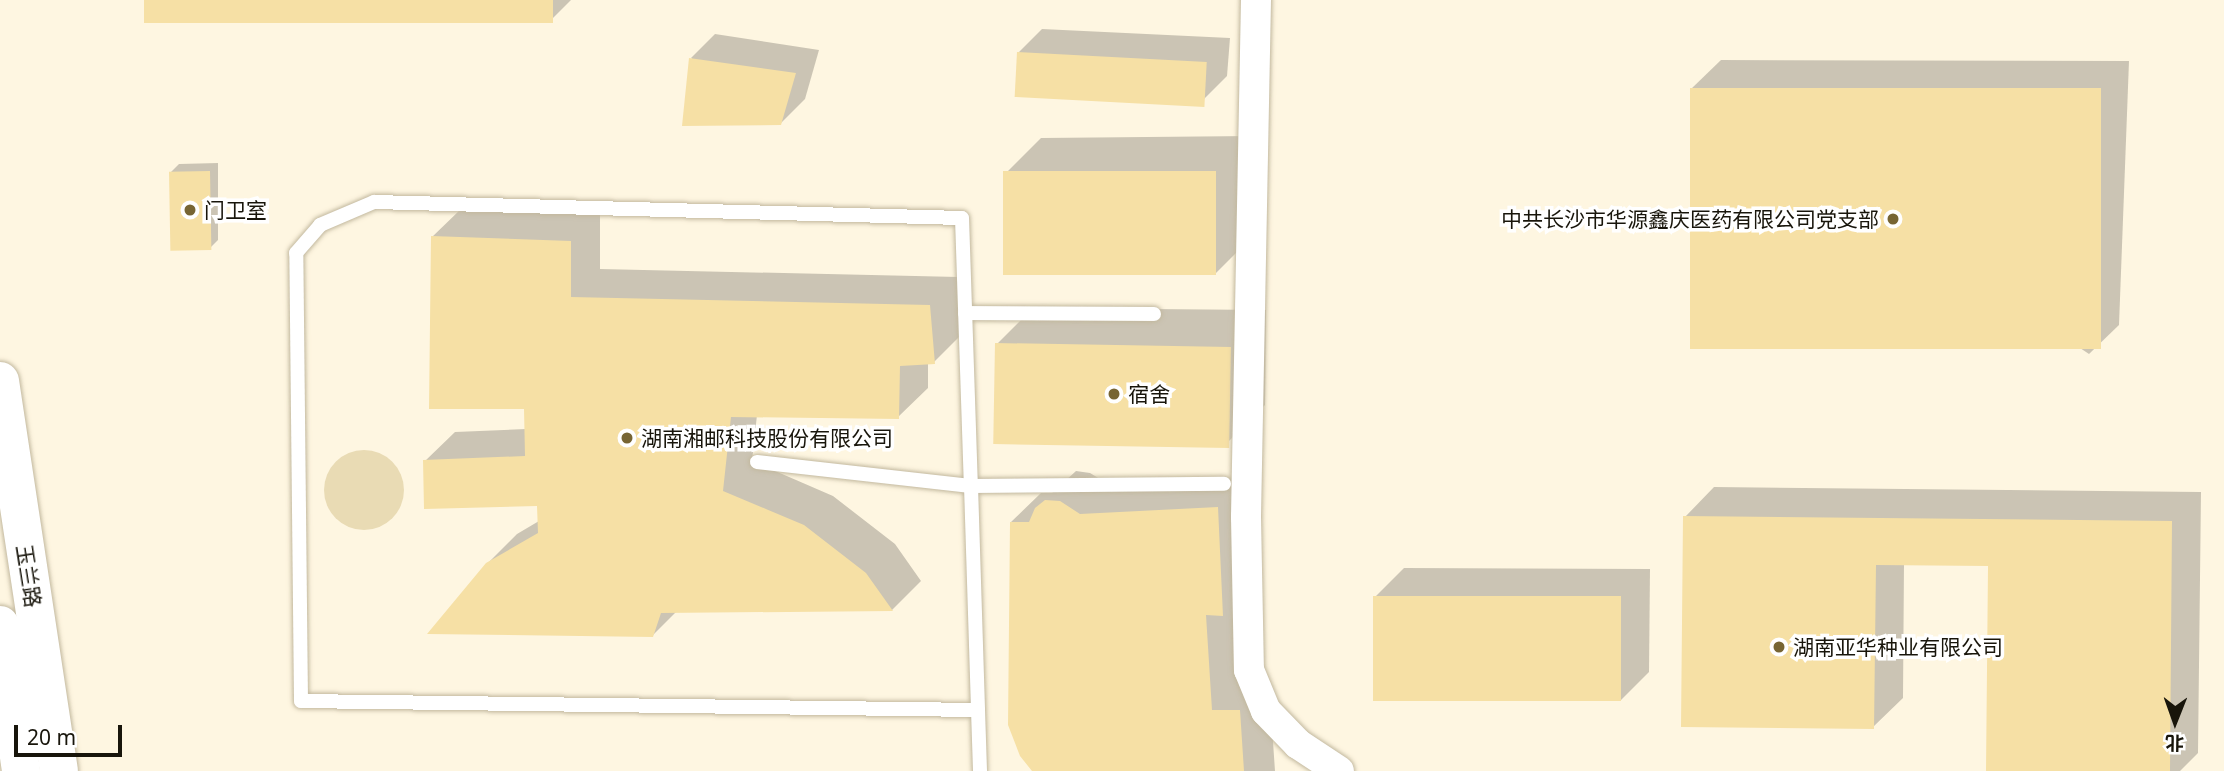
<!DOCTYPE html>
<html>
<head>
<meta charset="utf-8">
<style>
  body { margin:0 }
  #map { position:relative; width:2224px; height:771px; overflow:hidden; background:#fef6e1; font-family:"Noto Sans","Noto Sans SC",sans-serif }
  div>[style] { position:absolute }
  .green>* { inset:0; background:#e9dbb4 }
  .round { border-radius:50% }
  .shadow>* { inset:0; background:#0003 }
  .building>* { inset:0; background:#f6e0a5; transform-origin:0 0 }
  .roads { filter:drop-shadow(0 0 2px #c2b89e) drop-shadow(0 0 2px #c2b89e) }
  .service>* { height:14px; margin:-7px; padding:0 7px; transform-origin:7px; border-radius:7px; background:#fff }
  .minor>* { height:30px; margin:-15px; padding:0 15px; transform-origin:15px; border-radius:15px; background:#fff }
  .secondary>* { height:38px; margin:-19px; padding:0 19px; transform-origin:19px; border-radius:19px; background:#fff }
  .dots>* { width:19px; height:19px; translate:-50% -50%; box-sizing:border-box; border:4px solid #fff; border-radius:50% }
  span { translate:-50% -50%; white-space:nowrap; text-align:center; line-height:1.15; -webkit-text-stroke:7px #fff; paint-order:stroke }
  .poi-label { font-size:21px; color:#18150b }
  .left { translate:0 -50%; text-align:left }
  .right { translate:-100% -50%; text-align:right }
  .street-label { font-size:21px; color:#18150b }
  .north { position:absolute; left:2140px; top:687px; width:70px; height:70px; -webkit-text-stroke:5px #fff; paint-order:stroke; rotate:181deg; font-size:19px; font-weight:700; line-height:28px; text-align:center; color:#18150b }
  .north::after { content:''; display:block; margin:auto; width:24px; height:32px; background:#18150b; clip-path:polygon(50% 0,100% 100%,50% 72%,0 100%) }
  .scale { position:absolute; left:14px; top:725px; width:108px; height:32px; box-sizing:border-box; border:4px solid #18150b; border-top:0; padding-left:9px; font-size:21px; line-height:24px; white-space:nowrap; color:#18150b; -webkit-text-stroke:5px #fff; paint-order:stroke }
</style>
</head>
<body>
<div id="map">
  <div class="green">
    <div class="round" style="left:324px;top:450px;width:80px;height:80px"></div>
  </div>
  <div class="shadow">
    <div style="clip-path:polygon(146px 0,571px 0,550px 21px)"></div>
    <div style="clip-path:polygon(1042px 29px,1230px 38px,1227px 76px,1203px 100px,1018px 53px)"></div>
    <div style="clip-path:polygon(715px 34px,819px 50px,805px 99px,781px 123px,691px 58px)"></div>
    <div style="clip-path:polygon(1721px 60px,2129px 61px,2119px 325px,2089px 354px,1691px 89px)"></div>
    <div style="clip-path:polygon(1251px 136px,1252px 237px,1216px 273px,1005px 174px,1041px 138px)"></div>
    <div style="clip-path:polygon(218px 163px,218px 240px,210px 248px,171px 172px,179px 164px)"></div>
    <div style="clip-path:polygon(462px 208px,600px 213px,600px 269px,959px 277px,963px 333px,934px 362px,928px 363px,928px 388px,898px 417px,757px 415px,752px 461px,833px 496px,895px 544px,921px 581px,892px 610px,677px 611px,653px 635px,487px 564px,517px 534px,539px 521px,539px 504px,425px 461px,455px 432px,526px 429px,525px 407px,432px 237px)"></div>
    <div style="clip-path:polygon(1033px 308px,1266px 310px,1265px 405px,1229px 441px,997px 344px)"></div>
    <div style="clip-path:polygon(1076px 471px,1090px 473px,1110px 485px,1247px 479px,1235px 602px,1269px 682px,1275px 771px,1034px 771px,1011px 522px,1041px 493px,1052px 493px)"></div>
    <div style="clip-path:polygon(1714px 487px,2201px 492px,2198px 753px,2180px 771px,1988px 771px,1990px 565px,1904px 564px,1903px 698px,1873px 727px,1685px 517px)"></div>
    <div style="clip-path:polygon(1404px 568px,1650px 569px,1649px 672px,1620px 701px,1375px 597px)"></div>
  </div>
  <div class="building">
    <div style="left:144px;top:0;width:409px;height:23px"></div>
    <div style="left:1017px;top:52px;width:190px;height:45px;rotate:3deg"></div>
    <div style="clip-path:polygon(689px 58px,796px 73px,781px 125px,682px 126px)"></div>
    <div style="left:1690px;top:88px;width:411px;height:261px"></div>
    <div style="left:210px;top:171px;width:79px;height:41px;rotate:89deg"></div>
    <div style="left:1216px;top:171px;width:104px;height:213px;rotate:90deg"></div>
    <div style="clip-path:polygon(431px 236px,571px 241px,571px 297px,930px 305px,935px 364px,900px 366px,899px 419px,731px 417px,723px 491px,804px 525px,866px 573px,893px 611px,661px 613px,653px 637px,427px 634px,486px 563px,538px 533px,537px 506px,424px 509px,423px 460px,525px 456px,524px 409px,429px 409px)"></div>
    <div style="left:995px;top:343px;width:236px;height:101px;rotate:1deg"></div>
    <div style="clip-path:polygon(1045px 500px,1060px 501px,1080px 514px,1218px 507px,1223px 616px,1206px 615px,1212px 710px,1240px 710px,1244px 771px,1032px 771px,1020px 756px,1008px 725px,1010px 522px,1029px 522px,1035px 508px)"></div>
    <div style="clip-path:polygon(1683px 516px,2172px 521px,2170px 771px,1986px 771px,1988px 566px,1876px 565px,1874px 729px,1681px 727px)"></div>
    <div style="left:1373px;top:596px;width:248px;height:105px"></div>
  </div>
  <div class="roads">
    <div class="service">
      <div style="left:965px;top:313px;width:189px;rotate:0.3deg"></div>
      <div style="left:757px;top:462px;width:215px;rotate:6.4deg"></div>
      <div style="left:971px;top:486px;width:253px;rotate:-0.5deg"></div>
      <div style="left:978px;top:710px;width:677px;rotate:-179.24deg"></div>
      <div style="left:301px;top:701px;width:448px;rotate:-90.6deg"></div>
      <div style="left:296px;top:253px;width:37px;rotate:-49deg"></div>
      <div style="left:320px;top:225px;width:59px;rotate:-23.1deg"></div>
      <div style="left:374px;top:202px;width:588px;rotate:1.56deg"></div>
      <div style="left:962px;top:218px;width:268px;rotate:88.1deg"></div>
      <div style="left:971px;top:486px;width:224px;rotate:88.2deg"></div>
      <div style="left:978px;top:710px;width:61px;rotate:88.1deg"></div>
    </div>
    <div class="minor">
      <div style="left:1256px;top:0;width:517px;rotate:91.11deg"></div>
      <div style="left:1246px;top:517px;width:153px;rotate:88.9deg"></div>
      <div style="left:1249px;top:670px;width:44px;rotate:67.5deg"></div>
      <div style="left:1266px;top:711px;width:46px;rotate:45.9deg"></div>
      <div style="left:1298px;top:744px;width:49px;rotate:33.4deg"></div>
    </div>
    <div class="secondary">
      <div style="left:0;top:381px;width:394px;rotate:81.4deg"></div>
      <div style="left:0;top:625px;width:148px;rotate:81.8deg"></div>
    </div>
  </div>
  <div class="dots">
    <div style="left:190px;top:210px;background:#776533"></div>
    <div style="left:1893px;top:219px;background:#776533"></div>
    <div style="left:1114px;top:394px;background:#776533"></div>
    <div style="left:627px;top:438px;background:#776533"></div>
    <div style="left:1779px;top:647px;background:#776533"></div>
  </div>
  <div class="poi-label">
    <span class="left" style="left:204px;top:210px">门卫室</span>
    <span class="right" style="left:1879px;top:219px">中共长沙市华源鑫庆医药有限公司党支部</span>
    <span class="left" style="left:1128px;top:394px">宿舍</span>
    <span class="left" style="left:641px;top:438px">湖南湘邮科技股份有限公司</span>
    <span class="left" style="left:1793px;top:647px">湖南亚华种业有限公司</span>
  </div>
  <div class="street-label">
    <span style="left:29px;top:576px;rotate:81deg">玉兰路</span>
  </div>
  <div class="north">北</div>
  <div class="scale">20 m</div>
</div>
</body>
</html>
